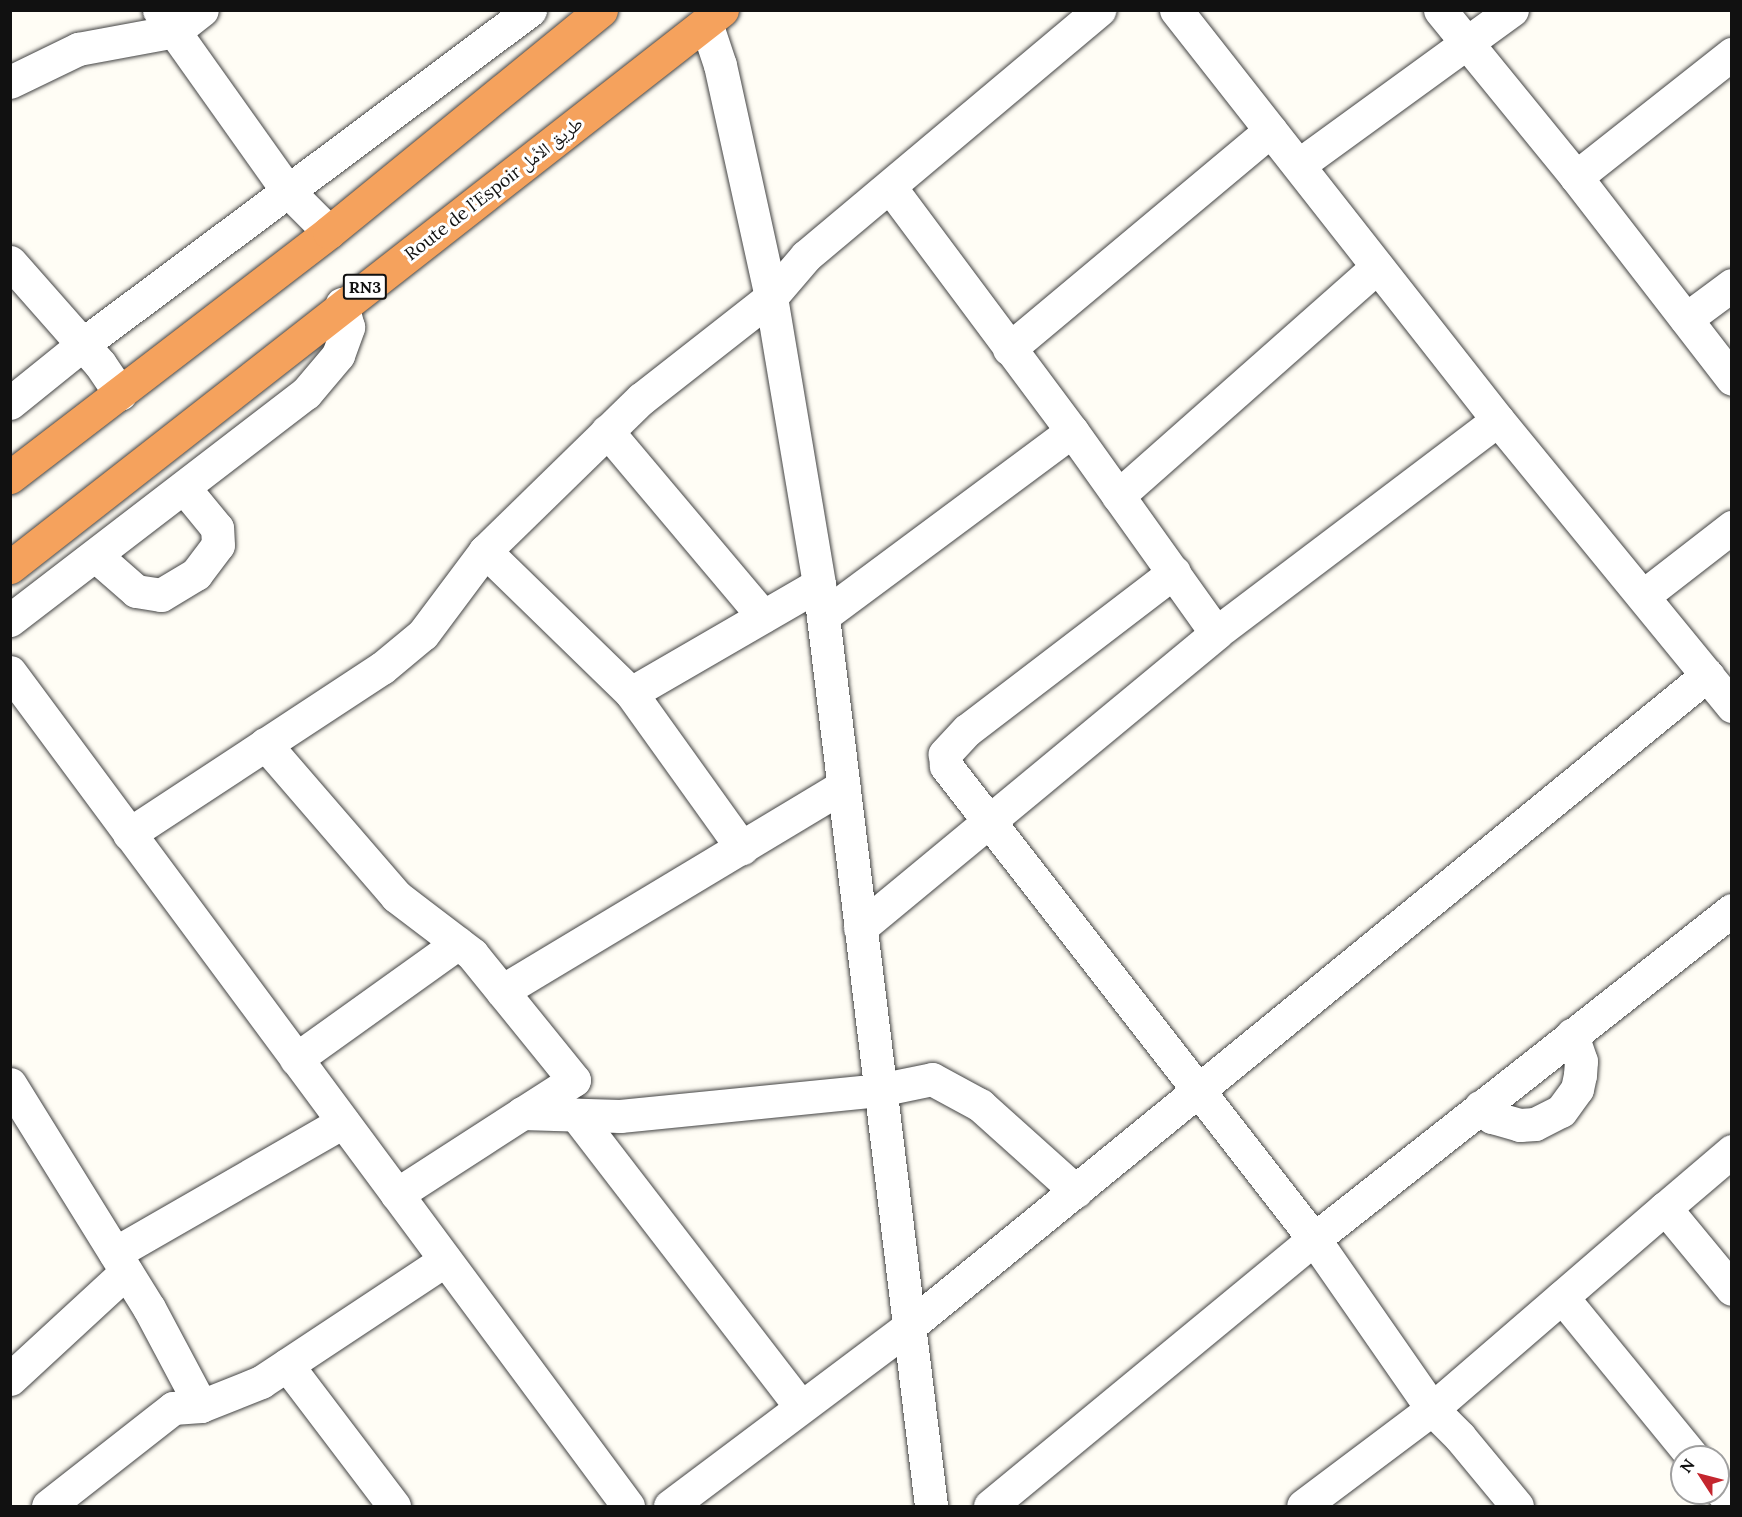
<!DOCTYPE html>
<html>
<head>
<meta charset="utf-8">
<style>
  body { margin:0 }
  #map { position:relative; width:1742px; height:1517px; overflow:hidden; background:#fffdf5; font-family:Lora,"Noto Naskh Arabic",serif }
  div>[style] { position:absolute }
  .roads { filter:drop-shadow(0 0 2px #444) drop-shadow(0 0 2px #444) }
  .minor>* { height:33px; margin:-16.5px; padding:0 16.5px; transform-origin:16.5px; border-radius:16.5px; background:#fff }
  .highway>* { height:33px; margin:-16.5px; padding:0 16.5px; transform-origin:16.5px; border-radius:16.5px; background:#f5a25d }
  span { translate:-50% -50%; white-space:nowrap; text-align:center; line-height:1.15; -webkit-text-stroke:6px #fff; paint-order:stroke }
  .shield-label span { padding:2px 4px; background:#fff; border:2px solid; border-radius:4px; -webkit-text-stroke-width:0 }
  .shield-label { font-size:16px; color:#111; font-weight:700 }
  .street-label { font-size:18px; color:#111 }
  .frame { position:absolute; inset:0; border:12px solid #111; pointer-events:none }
  .north { position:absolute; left:1670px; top:1445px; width:60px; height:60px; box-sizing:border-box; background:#fff; border:2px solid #a0a0a0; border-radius:50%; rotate:306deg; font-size:16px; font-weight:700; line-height:24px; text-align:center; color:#111 }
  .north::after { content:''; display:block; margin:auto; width:21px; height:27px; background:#c4262e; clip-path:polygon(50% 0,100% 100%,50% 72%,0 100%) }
</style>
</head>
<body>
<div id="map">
  <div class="roads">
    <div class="minor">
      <div style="left:159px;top:10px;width:221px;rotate:54.6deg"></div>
      <div style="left:287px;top:190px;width:59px;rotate:45deg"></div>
      <div style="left:1176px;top:10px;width:521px;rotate:51.86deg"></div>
      <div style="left:1498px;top:420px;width:370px;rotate:50.7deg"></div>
      <div style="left:1440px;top:10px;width:215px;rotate:50.8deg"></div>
      <div style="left:1576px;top:177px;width:255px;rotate:52.3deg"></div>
      <div style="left:706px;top:23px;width:44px;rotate:71.6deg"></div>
      <div style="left:720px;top:65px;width:238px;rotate:77.6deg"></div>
      <div style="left:771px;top:297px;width:291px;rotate:80.5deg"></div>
      <div style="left:819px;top:584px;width:929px;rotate:83.07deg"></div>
      <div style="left:10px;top:82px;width:76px;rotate:-25.9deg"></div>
      <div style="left:78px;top:49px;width:99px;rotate:-10.5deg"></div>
      <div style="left:175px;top:31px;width:34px;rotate:-38deg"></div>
      <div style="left:1300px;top:164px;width:262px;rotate:-36deg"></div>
      <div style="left:1576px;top:177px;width:199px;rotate:-38.3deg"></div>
      <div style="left:890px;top:187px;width:304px;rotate:53.3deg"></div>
      <div style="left:1072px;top:431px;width:248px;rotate:54.5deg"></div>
      <div style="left:10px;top:262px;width:136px;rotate:48.6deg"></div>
      <div style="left:100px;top:364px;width:36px;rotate:56deg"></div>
      <div style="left:1686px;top:319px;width:57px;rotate:-36.5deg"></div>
      <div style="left:1009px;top:349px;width:341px;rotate:-39.9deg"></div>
      <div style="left:10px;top:403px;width:94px;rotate:-38.9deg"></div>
      <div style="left:83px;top:344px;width:558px;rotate:-36.77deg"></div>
      <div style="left:607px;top:431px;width:242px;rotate:49.9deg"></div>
      <div style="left:1118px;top:496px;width:346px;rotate:-41.5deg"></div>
      <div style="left:485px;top:551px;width:204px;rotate:44.2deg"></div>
      <div style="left:631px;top:693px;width:217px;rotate:-30.1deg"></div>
      <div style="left:96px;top:556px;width:53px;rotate:41.2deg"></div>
      <div style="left:136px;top:591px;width:25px;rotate:9deg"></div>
      <div style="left:161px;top:595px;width:41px;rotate:-31deg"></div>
      <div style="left:196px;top:574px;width:36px;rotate:-53deg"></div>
      <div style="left:218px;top:545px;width:17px;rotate:-93deg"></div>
      <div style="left:217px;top:528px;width:50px;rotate:-129.4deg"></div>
      <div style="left:1174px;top:572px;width:260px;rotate:142.6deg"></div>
      <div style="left:967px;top:730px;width:33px;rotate:133deg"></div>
      <div style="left:945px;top:754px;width:12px;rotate:85deg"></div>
      <div style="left:946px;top:766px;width:599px;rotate:52.12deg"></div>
      <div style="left:1314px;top:1239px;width:207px;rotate:55.2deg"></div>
      <div style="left:1432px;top:1409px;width:161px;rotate:143.1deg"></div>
      <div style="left:1643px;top:596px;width:113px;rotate:-37.8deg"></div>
      <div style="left:823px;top:616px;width:310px;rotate:-36.6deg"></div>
      <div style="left:10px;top:620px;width:373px;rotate:-37.5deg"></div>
      <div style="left:306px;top:393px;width:50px;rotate:-49.9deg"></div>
      <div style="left:338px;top:355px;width:30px;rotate:-70deg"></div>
      <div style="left:348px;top:327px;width:24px;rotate:-105deg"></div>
      <div style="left:10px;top:672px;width:1038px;rotate:53.46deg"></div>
      <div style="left:631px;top:693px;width:191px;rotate:54.4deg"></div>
      <div style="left:265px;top:744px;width:201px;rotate:49.2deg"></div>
      <div style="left:396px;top:896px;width:96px;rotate:37.3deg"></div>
      <div style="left:472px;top:954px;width:162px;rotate:51deg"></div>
      <div style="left:574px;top:1080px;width:211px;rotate:147.2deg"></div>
      <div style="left:129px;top:834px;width:303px;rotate:-33.3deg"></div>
      <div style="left:382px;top:668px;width:53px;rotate:-39.7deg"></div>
      <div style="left:423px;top:634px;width:104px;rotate:-53.2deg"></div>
      <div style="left:485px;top:551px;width:218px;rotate:-44.3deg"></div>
      <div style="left:641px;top:399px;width:165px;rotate:-38.1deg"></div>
      <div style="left:771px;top:297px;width:54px;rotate:-49.5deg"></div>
      <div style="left:806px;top:256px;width:383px;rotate:-40deg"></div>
      <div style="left:860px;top:928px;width:462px;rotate:-39.6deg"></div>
      <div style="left:1216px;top:633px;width:353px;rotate:-37.1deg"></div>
      <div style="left:502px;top:991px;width:398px;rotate:-31deg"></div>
      <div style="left:296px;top:1059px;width:199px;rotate:-35.6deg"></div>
      <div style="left:10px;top:1084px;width:264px;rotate:58.2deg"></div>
      <div style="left:149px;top:1308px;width:111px;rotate:62deg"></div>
      <div style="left:201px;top:1406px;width:65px;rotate:-21.8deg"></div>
      <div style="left:261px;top:1382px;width:221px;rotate:-33.5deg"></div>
      <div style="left:1480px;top:1107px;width:16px;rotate:40deg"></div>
      <div style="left:1492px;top:1117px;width:29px;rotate:16deg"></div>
      <div style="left:1520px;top:1125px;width:15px;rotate:-4deg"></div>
      <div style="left:1535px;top:1124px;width:29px;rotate:-27deg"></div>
      <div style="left:1561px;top:1111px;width:27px;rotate:-54deg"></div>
      <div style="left:1577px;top:1089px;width:14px;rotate:-78deg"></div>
      <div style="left:1580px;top:1075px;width:14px;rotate:-86deg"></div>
      <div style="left:1581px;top:1061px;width:28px;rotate:-109deg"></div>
      <div style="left:522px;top:1113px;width:98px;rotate:1.8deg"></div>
      <div style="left:620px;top:1116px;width:260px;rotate:-5.7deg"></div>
      <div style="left:879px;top:1090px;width:54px;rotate:-11.7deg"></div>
      <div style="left:932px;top:1079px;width:55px;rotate:28.4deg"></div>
      <div style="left:980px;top:1105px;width:129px;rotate:41.9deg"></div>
      <div style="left:576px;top:1115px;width:367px;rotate:52.4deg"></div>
      <div style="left:1665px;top:1208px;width:88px;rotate:-40.4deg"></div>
      <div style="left:115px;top:1253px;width:263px;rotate:-29.9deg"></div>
      <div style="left:1562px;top:1297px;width:207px;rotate:50.7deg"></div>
      <div style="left:287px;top:1365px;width:177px;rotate:52.8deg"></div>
      <div style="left:10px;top:1379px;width:158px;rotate:-42.7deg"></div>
      <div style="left:1718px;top:1487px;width:22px;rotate:51deg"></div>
      <div style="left:48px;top:1506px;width:159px;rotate:-38.1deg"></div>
      <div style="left:173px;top:1408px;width:28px;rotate:-4deg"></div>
      <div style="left:670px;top:1506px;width:296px;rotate:-36.9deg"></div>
      <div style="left:907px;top:1328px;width:1033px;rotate:-39.22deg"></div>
      <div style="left:990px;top:1506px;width:420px;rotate:-39.5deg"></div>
      <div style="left:1314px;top:1239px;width:532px;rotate:-38.21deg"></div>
      <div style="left:1517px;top:1506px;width:89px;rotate:-129.6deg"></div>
      <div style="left:1460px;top:1437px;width:40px;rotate:-135deg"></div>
      <div style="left:1432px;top:1409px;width:308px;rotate:-40.8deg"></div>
      <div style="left:1665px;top:1208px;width:105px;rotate:50.4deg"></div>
    </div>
    <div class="highway">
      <div style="left:10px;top:477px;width:402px;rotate:-37.5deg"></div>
      <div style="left:329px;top:232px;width:351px;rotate:-39.2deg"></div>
      <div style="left:10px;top:567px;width:904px;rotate:-38.04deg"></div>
    </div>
  </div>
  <div class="shield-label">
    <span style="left:365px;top:287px">RN3</span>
  </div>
  <div class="street-label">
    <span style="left:494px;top:189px;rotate:-38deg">Route de l’Espoir طريق الأمل</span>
  </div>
  <div class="frame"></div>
  <div class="north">N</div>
</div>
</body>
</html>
